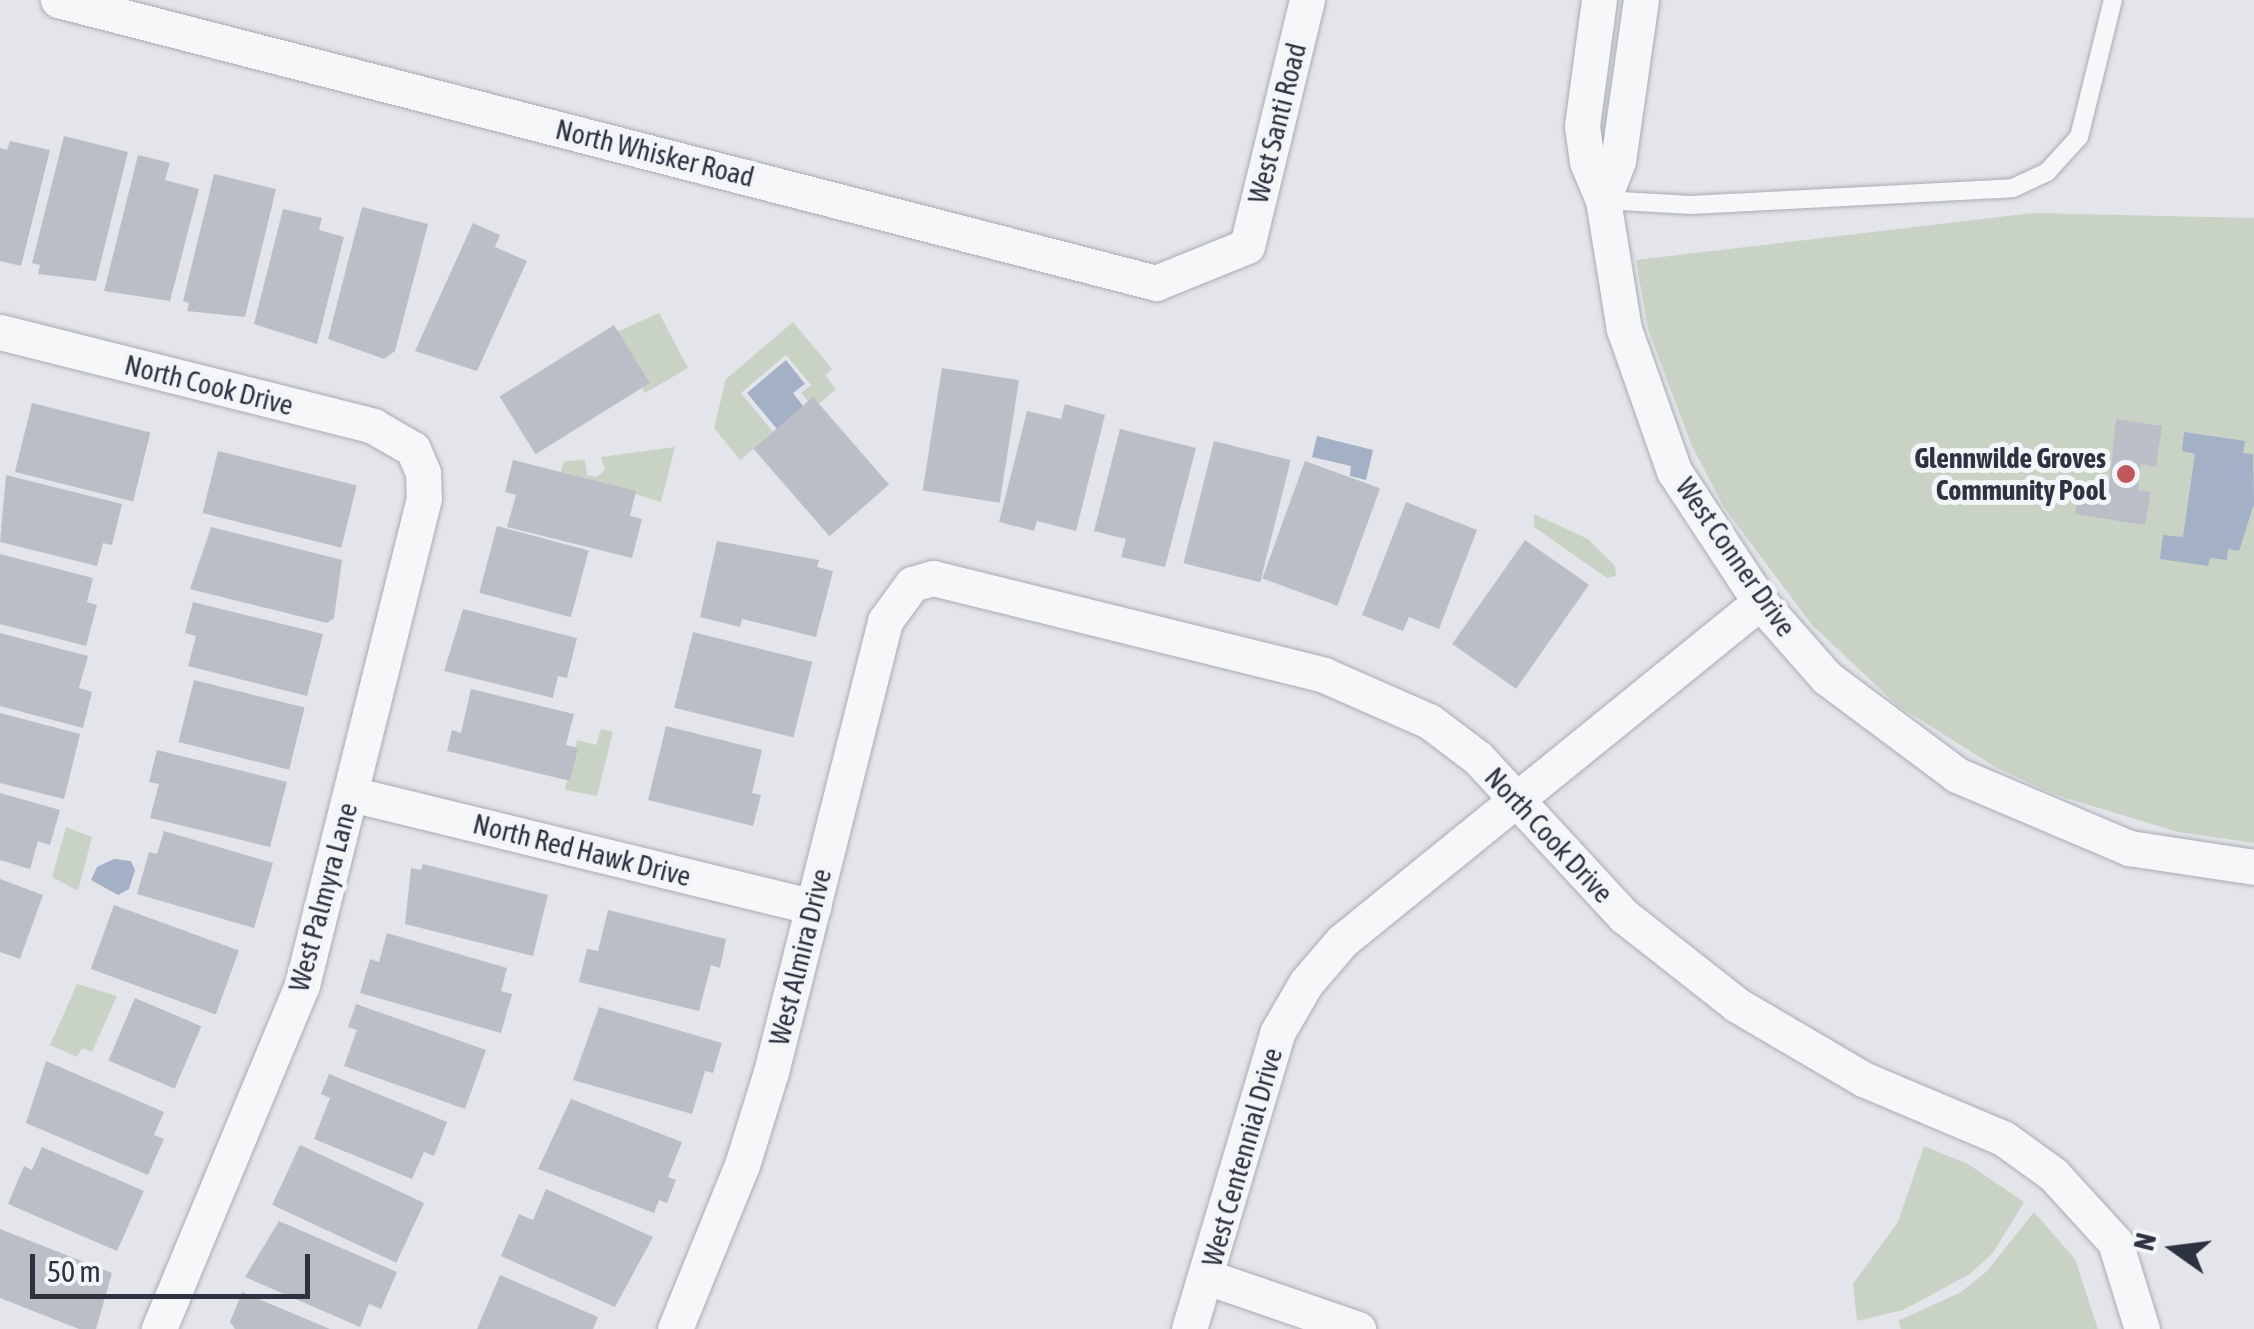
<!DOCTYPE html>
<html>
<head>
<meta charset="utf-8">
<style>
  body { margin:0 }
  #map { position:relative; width:2254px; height:1329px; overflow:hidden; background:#e4e5ea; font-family:"Asap Condensed",sans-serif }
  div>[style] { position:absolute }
  .green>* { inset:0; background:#c8d3c6 }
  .water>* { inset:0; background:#a3b0c6 }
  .building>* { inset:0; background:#bbbec6; transform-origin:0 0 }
  .roads { filter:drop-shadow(0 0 2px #a9acb4) drop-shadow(0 0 2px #a9acb4) }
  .service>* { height:18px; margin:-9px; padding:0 9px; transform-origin:9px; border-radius:9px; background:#f6f7f9 }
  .minor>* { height:35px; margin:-17.5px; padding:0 17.5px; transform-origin:17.5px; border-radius:17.5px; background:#f6f7f9 }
  .dots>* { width:28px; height:28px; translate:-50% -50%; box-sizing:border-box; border:5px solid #f3f5f8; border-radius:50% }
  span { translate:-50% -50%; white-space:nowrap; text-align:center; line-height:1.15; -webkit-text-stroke:10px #f3f5f8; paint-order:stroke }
  .street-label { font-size:28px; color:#2d3241 }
  .poi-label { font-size:28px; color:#2d3241; font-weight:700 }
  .right { translate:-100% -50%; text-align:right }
  .north { position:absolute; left:2124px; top:1199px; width:100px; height:100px; -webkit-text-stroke:8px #f3f5f8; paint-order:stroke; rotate:284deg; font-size:28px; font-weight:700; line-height:40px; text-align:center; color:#2d3241 }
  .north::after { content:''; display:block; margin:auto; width:35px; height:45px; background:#2d3241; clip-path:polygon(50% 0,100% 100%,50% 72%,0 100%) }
  .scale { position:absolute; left:30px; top:1254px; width:280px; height:45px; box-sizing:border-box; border:5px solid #2d3241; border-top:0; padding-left:12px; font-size:30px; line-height:35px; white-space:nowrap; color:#2d3241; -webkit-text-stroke:8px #f3f5f8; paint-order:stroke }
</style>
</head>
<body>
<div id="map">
  <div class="green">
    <div style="clip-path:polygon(2033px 213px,2254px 218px,2254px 843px,2178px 832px,2056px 795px,1997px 768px,1897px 705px,1812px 625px,1723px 506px,1691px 444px,1648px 329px,1636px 260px)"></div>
    <div style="clip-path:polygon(659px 313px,688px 368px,645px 393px,641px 387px,650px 382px,617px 332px)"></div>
    <div style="clip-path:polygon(793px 322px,832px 369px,825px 375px,836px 389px,819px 404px,808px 401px,801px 393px,811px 385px,786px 355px,741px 393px,773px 432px,740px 460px,714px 428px,726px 379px)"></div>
    <div style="clip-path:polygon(675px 447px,661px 502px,561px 472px,564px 461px,585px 460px,587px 475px,597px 477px,605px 470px,601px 457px)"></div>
    <div style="clip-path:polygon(1534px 514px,1588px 539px,1615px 566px,1616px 576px,1607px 578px,1534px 527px)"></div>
    <div style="clip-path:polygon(601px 729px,613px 732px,597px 796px,565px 790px,577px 740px,596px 745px)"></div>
    <div style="clip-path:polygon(66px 827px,92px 837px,78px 891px,52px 877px)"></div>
    <div style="clip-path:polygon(77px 984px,117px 996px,92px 1052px,82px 1048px,77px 1057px,50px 1045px)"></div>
    <div style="clip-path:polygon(1924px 1146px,1968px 1164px,2024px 1202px,1993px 1253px,1970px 1274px,1903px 1310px,1857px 1321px,1853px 1284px,1898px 1222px)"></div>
    <div style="clip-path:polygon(2034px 1212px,2075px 1259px,2098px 1329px,1901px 1329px,1898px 1321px,1961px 1292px,1987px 1271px)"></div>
  </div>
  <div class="water">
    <div style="clip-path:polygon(786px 360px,805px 384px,793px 393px,803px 406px,777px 429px,747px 393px)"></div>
    <div style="clip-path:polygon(2184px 432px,2245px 441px,2243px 453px,2253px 454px,2254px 504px,2239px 551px,2228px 549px,2227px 560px,2210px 558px,2208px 566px,2160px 559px,2163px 535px,2183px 537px,2195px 454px,2182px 451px)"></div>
    <div style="clip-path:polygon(1317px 436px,1373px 450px,1366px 480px,1350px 476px,1351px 466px,1312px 457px)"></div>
    <div style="clip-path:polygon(114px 859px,131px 861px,135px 870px,129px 889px,118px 895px,91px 880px,97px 867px)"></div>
  </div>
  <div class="building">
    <div style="clip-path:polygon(64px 136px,128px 152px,96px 281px,38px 274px,40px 265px,32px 263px)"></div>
    <div style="clip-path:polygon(10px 141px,50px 150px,21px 266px,0 261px,0 148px,7px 150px)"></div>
    <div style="clip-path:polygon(138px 155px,170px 163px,165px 180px,199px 189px,170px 301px,104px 291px)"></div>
    <div style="clip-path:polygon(214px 174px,276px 189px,245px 317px,187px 311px,189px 303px,183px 301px)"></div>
    <div style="clip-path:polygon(362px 207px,428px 224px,395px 351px,384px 359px,328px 339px)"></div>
    <div style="clip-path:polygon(283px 209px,322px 218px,319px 230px,344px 237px,317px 344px,254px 324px)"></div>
    <div style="clip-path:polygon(473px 223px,500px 235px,495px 247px,527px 261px,477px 371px,415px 351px)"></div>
    <div style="left:614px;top:325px;width:68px;height:135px;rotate:58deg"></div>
    <div style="left:942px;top:368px;width:78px;height:124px;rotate:9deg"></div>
    <div style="left:813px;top:397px;width:116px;height:79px;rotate:49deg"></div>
    <div style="left:32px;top:403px;width:122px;height:71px;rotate:14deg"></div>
    <div style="clip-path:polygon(1065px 404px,1105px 415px,1076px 531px,1037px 521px,1034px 531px,999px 522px,1027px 411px,1061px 419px)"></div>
    <div style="clip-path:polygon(2116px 419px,2162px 426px,2156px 467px,2141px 464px,2138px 490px,2151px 492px,2145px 525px,2075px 514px,2081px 482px,2109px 487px)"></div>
    <div style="clip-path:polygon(1120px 429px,1196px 448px,1165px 567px,1121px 557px,1126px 539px,1094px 531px)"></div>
    <div style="left:1214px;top:441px;width:79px;height:126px;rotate:14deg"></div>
    <div style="left:218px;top:451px;width:143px;height:64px;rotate:14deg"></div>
    <div style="clip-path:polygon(513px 460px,636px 491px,630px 516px,642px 519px,632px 558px,507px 527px,516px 495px,505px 492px)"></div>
    <div style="left:1305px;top:461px;width:80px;height:125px;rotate:20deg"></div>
    <div style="clip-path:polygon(6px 475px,122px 504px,112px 545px,103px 543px,97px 566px,0 542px)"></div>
    <div style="clip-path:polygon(1406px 502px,1477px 530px,1439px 629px,1409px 617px,1403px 631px,1362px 615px)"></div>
    <div style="left:497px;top:526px;width:95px;height:69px;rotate:15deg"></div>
    <div style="clip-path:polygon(211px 527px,342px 560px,334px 618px,327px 623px,190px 589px)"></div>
    <div style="left:1525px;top:540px;width:78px;height:127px;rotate:35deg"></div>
    <div style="clip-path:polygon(717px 541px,819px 560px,817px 567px,833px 571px,816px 637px,742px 619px,740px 627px,700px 617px)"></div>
    <div style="clip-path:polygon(0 554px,93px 578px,87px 602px,97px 605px,86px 646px,0 624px)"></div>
    <div style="clip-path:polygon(193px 602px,323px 634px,307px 696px,188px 666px,196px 636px,185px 633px)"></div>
    <div style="clip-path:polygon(463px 609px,577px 638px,567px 678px,558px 676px,553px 698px,444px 671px)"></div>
    <div style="left:693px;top:632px;width:123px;height:78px;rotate:14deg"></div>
    <div style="clip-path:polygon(0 633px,88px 656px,79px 688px,92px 692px,83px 728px,0 706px)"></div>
    <div style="left:194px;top:680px;width:114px;height:64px;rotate:14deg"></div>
    <div style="clip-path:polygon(471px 689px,574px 714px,566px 745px,578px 748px,570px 781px,447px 751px,452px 730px,461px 733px)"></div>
    <div style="clip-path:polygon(0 713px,80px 734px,64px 799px,0 783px)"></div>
    <div style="clip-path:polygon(666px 726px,762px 750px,752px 793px,761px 795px,753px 826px,648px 800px)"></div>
    <div style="clip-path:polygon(157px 750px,287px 782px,270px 847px,150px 818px,159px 784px,149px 782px)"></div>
    <div style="clip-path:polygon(0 793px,60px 810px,50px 845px,38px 841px,30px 869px,0 860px)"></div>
    <div style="clip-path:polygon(164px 831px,273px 863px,254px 928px,137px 894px,149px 852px,157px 854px)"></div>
    <div style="clip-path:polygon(423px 864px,548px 895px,533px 956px,405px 924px,411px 868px,421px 870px)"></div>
    <div style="clip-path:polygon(0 879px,43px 895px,20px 959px,0 952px)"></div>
    <div style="left:114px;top:905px;width:133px;height:68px;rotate:20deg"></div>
    <div style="clip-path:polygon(608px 910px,726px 939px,720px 968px,711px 965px,699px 1011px,579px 982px,587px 949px,598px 951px)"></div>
    <div style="clip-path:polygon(387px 933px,507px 968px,501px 991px,512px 994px,501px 1033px,360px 993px,370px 959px,379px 962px)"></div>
    <div style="left:135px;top:998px;width:72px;height:68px;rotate:23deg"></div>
    <div style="clip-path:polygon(356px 1004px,486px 1050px,465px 1109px,344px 1066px,357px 1030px,348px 1027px)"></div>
    <div style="clip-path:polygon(599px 1007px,722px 1043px,713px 1073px,705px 1071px,692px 1114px,573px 1080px)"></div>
    <div style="clip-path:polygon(46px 1061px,164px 1112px,154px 1135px,164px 1139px,148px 1175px,26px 1123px)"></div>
    <div style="clip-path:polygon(329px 1074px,447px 1122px,434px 1156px,424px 1152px,412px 1179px,314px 1139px,330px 1098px,321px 1094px)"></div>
    <div style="clip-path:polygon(571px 1099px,682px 1142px,668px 1177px,676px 1180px,667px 1203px,659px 1200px,654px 1213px,538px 1169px)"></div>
    <div style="left:300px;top:1145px;width:137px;height:66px;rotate:25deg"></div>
    <div style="clip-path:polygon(42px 1147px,144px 1191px,117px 1251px,8px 1204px,24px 1166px,32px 1170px)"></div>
    <div style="clip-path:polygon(546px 1189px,653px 1237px,615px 1307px,501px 1256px,519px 1214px,533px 1220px)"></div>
    <div style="clip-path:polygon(279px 1221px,397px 1272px,381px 1309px,369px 1304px,360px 1327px,245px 1277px)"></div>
    <div style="clip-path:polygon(0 1229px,112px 1273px,96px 1329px,79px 1329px,0 1298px)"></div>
    <div style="clip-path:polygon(500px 1275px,598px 1317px,593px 1329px,477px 1329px)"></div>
    <div style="clip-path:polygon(242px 1292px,261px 1300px,330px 1329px,235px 1329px,230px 1322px)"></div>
  </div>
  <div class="roads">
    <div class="service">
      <div style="left:1603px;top:200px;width:88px;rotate:3.3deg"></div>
      <div style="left:1691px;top:205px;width:322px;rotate:-3deg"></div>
      <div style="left:2013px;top:188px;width:38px;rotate:-25deg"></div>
      <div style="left:2047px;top:172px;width:47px;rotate:-47.6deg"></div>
      <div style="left:2079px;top:137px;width:141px;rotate:-76.1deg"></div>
    </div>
    <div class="minor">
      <div style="left:58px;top:0;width:1134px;rotate:14.45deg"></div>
      <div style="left:1156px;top:283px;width:98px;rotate:-22.1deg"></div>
      <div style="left:1247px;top:246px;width:253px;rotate:-76.3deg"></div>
      <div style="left:1599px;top:0;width:127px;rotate:97.7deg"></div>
      <div style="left:1582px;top:126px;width:36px;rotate:82deg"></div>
      <div style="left:1587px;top:162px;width:41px;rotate:67.2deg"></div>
      <div style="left:1603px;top:200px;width:131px;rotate:80.8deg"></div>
      <div style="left:1624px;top:329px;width:151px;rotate:70.6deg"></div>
      <div style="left:1674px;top:471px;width:157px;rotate:56.7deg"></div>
      <div style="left:1760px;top:602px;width:101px;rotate:48.6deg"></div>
      <div style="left:1827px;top:678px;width:162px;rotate:36.7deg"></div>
      <div style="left:1957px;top:775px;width:187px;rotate:23deg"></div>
      <div style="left:2129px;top:848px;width:126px;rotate:8.6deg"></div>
      <div style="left:1603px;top:200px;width:42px;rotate:-69deg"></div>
      <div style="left:1618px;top:161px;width:163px;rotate:-81.9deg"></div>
      <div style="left:0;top:332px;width:385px;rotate:14.1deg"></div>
      <div style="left:373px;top:426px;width:46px;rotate:29.9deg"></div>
      <div style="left:413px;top:449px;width:26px;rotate:67deg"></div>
      <div style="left:423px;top:473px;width:25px;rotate:88deg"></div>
      <div style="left:424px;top:498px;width:502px;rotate:104.06deg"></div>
      <div style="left:302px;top:985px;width:373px;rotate:112.6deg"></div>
      <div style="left:351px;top:794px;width:476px;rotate:13.7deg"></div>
      <div style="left:1207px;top:1277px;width:160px;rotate:19deg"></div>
      <div style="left:675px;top:1329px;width:177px;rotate:-67.8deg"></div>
      <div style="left:742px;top:1165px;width:97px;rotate:-72.7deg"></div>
      <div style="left:771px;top:1072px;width:465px;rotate:-75.8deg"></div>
      <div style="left:885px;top:621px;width:46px;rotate:-53.9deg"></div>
      <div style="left:912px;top:584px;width:22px;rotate:-16deg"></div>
      <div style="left:933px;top:578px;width:403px;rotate:13.9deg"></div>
      <div style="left:1324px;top:675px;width:115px;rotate:23.7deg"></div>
      <div style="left:1429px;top:721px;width:61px;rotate:37.1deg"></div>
      <div style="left:1478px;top:758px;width:215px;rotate:47.3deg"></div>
      <div style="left:1624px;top:916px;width:144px;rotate:38.2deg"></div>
      <div style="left:1737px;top:1005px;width:146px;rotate:30.4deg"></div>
      <div style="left:1863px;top:1079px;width:152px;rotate:22.9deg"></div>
      <div style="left:2003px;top:1138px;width:62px;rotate:35.8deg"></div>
      <div style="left:2053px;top:1174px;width:92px;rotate:47.6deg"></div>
      <div style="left:2115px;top:1242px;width:91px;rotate:72.8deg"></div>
      <div style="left:1189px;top:1329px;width:309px;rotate:-73.4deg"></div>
      <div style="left:1277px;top:1033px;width:58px;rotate:-59.9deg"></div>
      <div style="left:1306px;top:983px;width:55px;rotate:-49.4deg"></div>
      <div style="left:1342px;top:941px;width:538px;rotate:-39.04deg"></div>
    </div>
  </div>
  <div class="dots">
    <div style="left:2126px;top:474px;background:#c1575b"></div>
  </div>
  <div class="street-label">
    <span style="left:1277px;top:123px;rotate:-76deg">West Santi Road</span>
    <span style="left:655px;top:153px;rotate:14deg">North Whisker Road</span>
    <span style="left:209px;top:385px;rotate:14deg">North Cook Drive</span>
    <span style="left:1736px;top:557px;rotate:55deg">West Conner Drive</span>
    <span style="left:1549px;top:835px;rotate:47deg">North Cook Drive</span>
    <span style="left:582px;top:850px;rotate:14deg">North Red Hawk Drive</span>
    <span style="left:323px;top:897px;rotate:-75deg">West Palmyra Lane</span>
    <span style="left:800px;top:957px;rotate:-76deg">West Almira Drive</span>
    <span style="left:1242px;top:1157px;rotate:-74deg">West Centennial Drive</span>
  </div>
  <div class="poi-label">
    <span class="right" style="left:2106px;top:474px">Glennwilde Groves<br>Community Pool</span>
  </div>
  <div class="north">N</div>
  <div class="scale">50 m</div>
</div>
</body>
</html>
